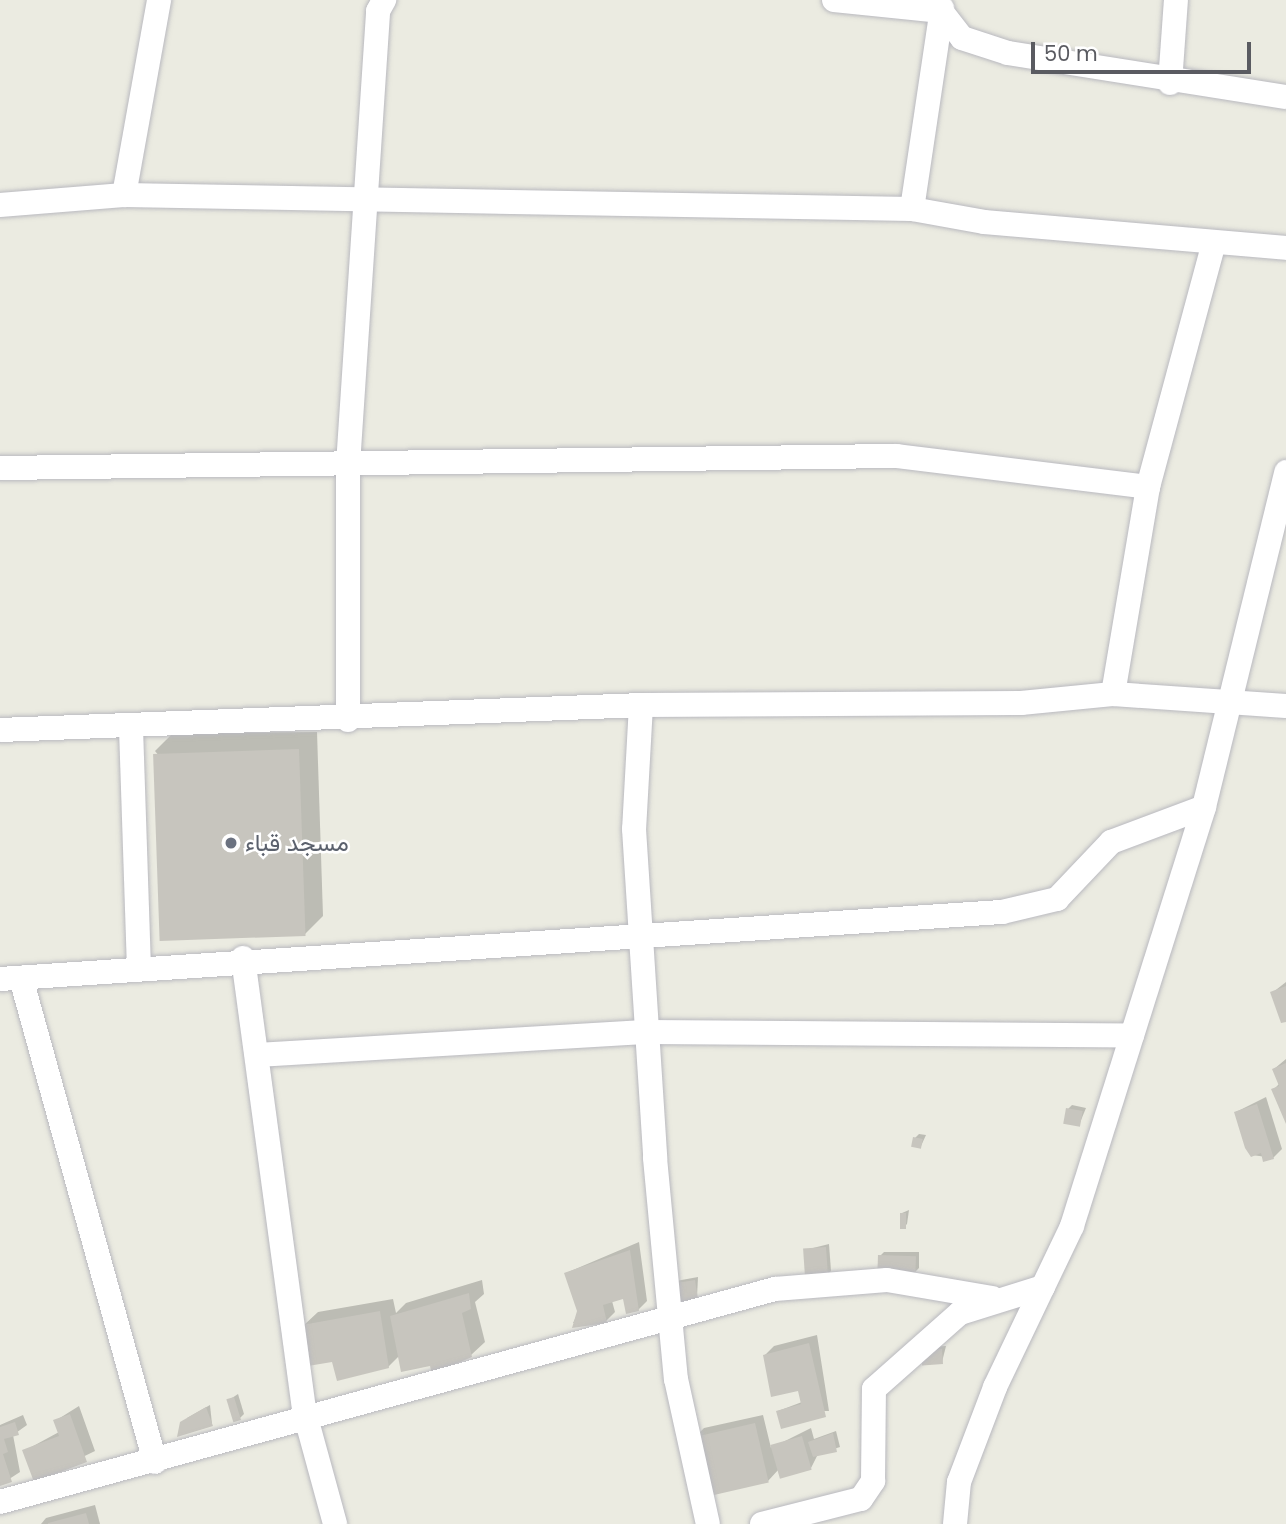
<!DOCTYPE html>
<html>
<head>
<meta charset="utf-8">
<style>
  body { margin:0 }
  #map { position:relative; width:1286px; height:1524px; overflow:hidden; background:#ebebe1; font-family:Poppins,Vazirmatn,sans-serif }
  div>[style] { position:absolute }
  .shadow>* { inset:0; background:#0003 }
  .building>* { inset:0; background:#c7c5be; transform-origin:0 0 }
  .roads { filter:drop-shadow(0 0 2px #b9b9bf) drop-shadow(0 0 2px #b9b9bf) }
  .street>* { height:24px; margin:-12px; padding:0 12px; transform-origin:12px; border-radius:12px; background:#fff }
  .dots>* { width:19px; height:19px; translate:-50% -50%; box-sizing:border-box; border:4px solid #fff; border-radius:50% }
  span { translate:-50% -50%; white-space:nowrap; text-align:center; line-height:1.15; -webkit-text-stroke:5px #fff; paint-order:stroke }
  .worship-label { font-size:24px; color:#5b616d }
  .left { translate:0 -50%; text-align:left }
  .scale { position:absolute; left:1031px; top:42px; width:220px; height:32px; box-sizing:border-box; border:4px solid #5a5b61; border-top:0; padding-left:9px; font-size:21px; line-height:24px; white-space:nowrap; color:#5a5b61; -webkit-text-stroke:5px #fff; paint-order:stroke }
</style>
</head>
<body>
<div id="map">
  <div class="shadow">
    <div style="clip-path:polygon(317px 732px,323px 916px,305px 934px,155px 751px,173px 733px)"></div>
    <div style="clip-path:polygon(1286px 982px,1286px 1020px,1272px 993px)"></div>
    <div style="clip-path:polygon(1286px 1059px,1286px 1120px,1273px 1090px,1280px 1083px,1274px 1069px)"></div>
    <div style="clip-path:polygon(1266px 1097px,1282px 1149px,1273px 1158px,1252px 1155px,1236px 1112px)"></div>
    <div style="clip-path:polygon(1072px 1105px,1086px 1108px,1079px 1125px,1068px 1109px)"></div>
    <div style="clip-path:polygon(919px 1134px,926px 1135px,921px 1146px,915px 1138px)"></div>
    <div style="clip-path:polygon(909px 1210px,907px 1224px,903px 1228px,902px 1213px)"></div>
    <div style="clip-path:polygon(639px 1242px,647px 1301px,638px 1310px,624px 1297px,612px 1301px,615px 1312px,606px 1321px,573px 1323px,579px 1311px,566px 1273px)"></div>
    <div style="clip-path:polygon(829px 1244px,831px 1271px,827px 1275px,805px 1250px)"></div>
    <div style="clip-path:polygon(884px 1252px,919px 1252px,919px 1268px,915px 1272px,880px 1256px)"></div>
    <div style="clip-path:polygon(698px 1277px,697px 1297px,676px 1281px)"></div>
    <div style="clip-path:polygon(482px 1280px,484px 1294px,475px 1302px,485px 1342px,471px 1355px,431px 1364px,399px 1356px,388px 1367px,334px 1360px,304px 1325px,318px 1312px,393px 1299px,396px 1313px,406px 1303px)"></div>
    <div style="clip-path:polygon(817px 1335px,829px 1411px,778px 1411px,802px 1402px,799px 1389px,765px 1355px,774px 1346px)"></div>
    <div style="clip-path:polygon(946px 1346px,942px 1362px,927px 1347px)"></div>
    <div style="clip-path:polygon(238px 1394px,244px 1414px,240px 1418px,229px 1400px)"></div>
    <div style="clip-path:polygon(210px 1405px,212px 1424px,187px 1418px)"></div>
    <div style="clip-path:polygon(79px 1406px,95px 1451px,35px 1480px,24px 1451px,59px 1432px,55px 1421px)"></div>
    <div style="clip-path:polygon(23px 1415px,27px 1425px,13px 1435px,20px 1472px,0 1485px,0 1425px)"></div>
    <div style="clip-path:polygon(763px 1415px,771px 1448px,811px 1428px,814px 1439px,836px 1431px,840px 1447px,818px 1454px,811px 1468px,779px 1469px,768px 1481px,695px 1437px,704px 1428px)"></div>
    <div style="clip-path:polygon(95px 1505px,100px 1524px,41px 1524px,46px 1518px)"></div>
  </div>
  <div class="building">
    <div style="left:299px;top:749px;width:187px;height:146px;rotate:88deg"></div>
    <div style="clip-path:polygon(1286px 986px,1286px 1022px,1281px 1023px,1270px 992px)"></div>
    <div style="clip-path:polygon(1286px 1063px,1286px 1124px,1271px 1089px,1279px 1086px,1272px 1069px)"></div>
    <div style="clip-path:polygon(1257px 1104px,1274px 1159px,1263px 1162px,1261px 1153px,1251px 1157px,1245px 1148px,1234px 1112px)"></div>
    <div style="left:1066px;top:1108px;width:17px;height:16px;rotate:10deg"></div>
    <div style="left:913px;top:1137px;width:10px;height:10px;rotate:11deg"></div>
    <div style="left:900px;top:1213px;width:6px;height:16px"></div>
    <div style="left:826px;top:1247px;width:29px;height:23px;rotate:86deg"></div>
    <div style="clip-path:polygon(630px 1250px,639px 1311px,626px 1314px,623px 1299px,603px 1305px,607px 1323px,572px 1328px,577px 1311px,564px 1273px)"></div>
    <div style="left:878px;top:1255px;width:38px;height:18px;rotate:2deg"></div>
    <div style="left:695px;top:1280px;width:19px;height:25px;rotate:81deg"></div>
    <div style="clip-path:polygon(469px 1293px,471px 1309px,462px 1313px,472px 1357px,432px 1374px,430px 1366px,401px 1372px,390px 1316px)"></div>
    <div style="clip-path:polygon(380px 1311px,389px 1368px,337px 1381px,332px 1362px,308px 1366px,302px 1325px)"></div>
    <div style="clip-path:polygon(809px 1343px,826px 1417px,781px 1429px,776px 1411px,801px 1404px,798px 1391px,771px 1397px,763px 1355px)"></div>
    <div style="left:942px;top:1349px;width:15px;height:21px;rotate:86deg"></div>
    <div style="left:234px;top:1397px;width:24px;height:8px;rotate:73deg"></div>
    <div style="clip-path:polygon(206px 1407px,213px 1426px,177px 1437px,180px 1422px)"></div>
    <div style="clip-path:polygon(70px 1414px,87px 1462px,34px 1482px,22px 1450px,59px 1436px,53px 1420px)"></div>
    <div style="clip-path:polygon(15px 1422px,19px 1435px,4px 1439px,8px 1452px,3px 1454px,12px 1482px,0 1486px,0 1427px)"></div>
    <div style="left:755px;top:1423px;width:61px;height:64px;rotate:77deg"></div>
    <div style="clip-path:polygon(833px 1433px,837px 1452px,813px 1457px,808px 1442px)"></div>
    <div style="left:802px;top:1436px;width:35px;height:33px;rotate:74deg"></div>
    <div style="clip-path:polygon(86px 1513px,89px 1524px,48px 1524px,48px 1523px)"></div>
  </div>
  <div class="roads">
    <div class="street">
      <div style="left:834px;top:0;width:108px;rotate:5.9deg"></div>
      <div style="left:941px;top:11px;width:34px;rotate:52deg"></div>
      <div style="left:962px;top:38px;width:48px;rotate:18.1deg"></div>
      <div style="left:1008px;top:53px;width:281px;rotate:9deg"></div>
      <div style="left:1170px;top:83px;width:83px;rotate:-85.9deg"></div>
      <div style="left:124px;top:195px;width:198px;rotate:-79.8deg"></div>
      <div style="left:0;top:205px;width:124px;rotate:-4.6deg"></div>
      <div style="left:124px;top:195px;width:788px;rotate:1.02deg"></div>
      <div style="left:912px;top:209px;width:73px;rotate:10.2deg"></div>
      <div style="left:984px;top:222px;width:303px;rotate:4.9deg"></div>
      <div style="left:912px;top:209px;width:203px;rotate:-81.5deg"></div>
      <div style="left:0;top:468px;width:897px;rotate:-0.77deg"></div>
      <div style="left:897px;top:456px;width:253px;rotate:7deg"></div>
      <div style="left:1113px;top:694px;width:210px;rotate:-80.4deg"></div>
      <div style="left:1148px;top:487px;width:253px;rotate:-74.9deg"></div>
      <div style="left:641px;top:705px;width:124px;rotate:93.2deg"></div>
      <div style="left:634px;top:829px;width:330px;rotate:86.3deg"></div>
      <div style="left:655px;top:1158px;width:222px;rotate:84.6deg"></div>
      <div style="left:676px;top:1379px;width:148px;rotate:77.6deg"></div>
      <div style="left:348px;top:720px;width:255px;rotate:-90deg"></div>
      <div style="left:348px;top:465px;width:455px;rotate:-86.2deg"></div>
      <div style="left:378px;top:11px;width:13px;rotate:-61deg"></div>
      <div style="left:131px;top:728px;width:239px;rotate:88.1deg"></div>
      <div style="left:0;top:730px;width:641px;rotate:-2.23deg"></div>
      <div style="left:641px;top:705px;width:380px;rotate:-0.3deg"></div>
      <div style="left:1021px;top:703px;width:92px;rotate:-5.6deg"></div>
      <div style="left:1113px;top:694px;width:173px;rotate:4deg"></div>
      <div style="left:243px;top:958px;width:460px;rotate:82.3deg"></div>
      <div style="left:305px;top:1414px;width:114px;rotate:74.7deg"></div>
      <div style="left:21px;top:978px;width:502px;rotate:74.52deg"></div>
      <div style="left:0;top:979px;width:1004px;rotate:-3.83deg"></div>
      <div style="left:1002px;top:912px;width:57px;rotate:-13.3deg"></div>
      <div style="left:1057px;top:899px;width:79px;rotate:-46.5deg"></div>
      <div style="left:1111px;top:842px;width:99px;rotate:-20.6deg"></div>
      <div style="left:257px;top:1055px;width:392px;rotate:-3.4deg"></div>
      <div style="left:648px;top:1032px;width:484px;rotate:0.4deg"></div>
      <div style="left:0;top:1502px;width:804px;rotate:-15.37deg"></div>
      <div style="left:775px;top:1289px;width:112px;rotate:-4.6deg"></div>
      <div style="left:887px;top:1280px;width:107px;rotate:9.7deg"></div>
      <div style="left:762px;top:1524px;width:102px;rotate:-14.2deg"></div>
      <div style="left:861px;top:1499px;width:22px;rotate:-56deg"></div>
      <div style="left:873px;top:1481px;width:92px;rotate:-89.4deg"></div>
      <div style="left:874px;top:1389px;width:115px;rotate:-41.5deg"></div>
      <div style="left:960px;top:1313px;width:87px;rotate:-17.4deg"></div>
      <div style="left:955px;top:1524px;width:42px;rotate:-84.6deg"></div>
      <div style="left:959px;top:1482px;width:102px;rotate:-69.2deg"></div>
      <div style="left:995px;top:1387px;width:178px;rotate:-64.4deg"></div>
      <div style="left:1072px;top:1226px;width:439px;rotate:-72.5deg"></div>
      <div style="left:1204px;top:807px;width:345px;rotate:-76.2deg"></div>
    </div>
  </div>
  <div class="dots">
    <div style="left:231px;top:843px;background:#6b7280"></div>
  </div>
  <div class="worship-label">
    <span class="left" style="left:245px;top:843px">مسجد قباء</span>
  </div>
  <div class="scale">50 m</div>
</div>
</body>
</html>
